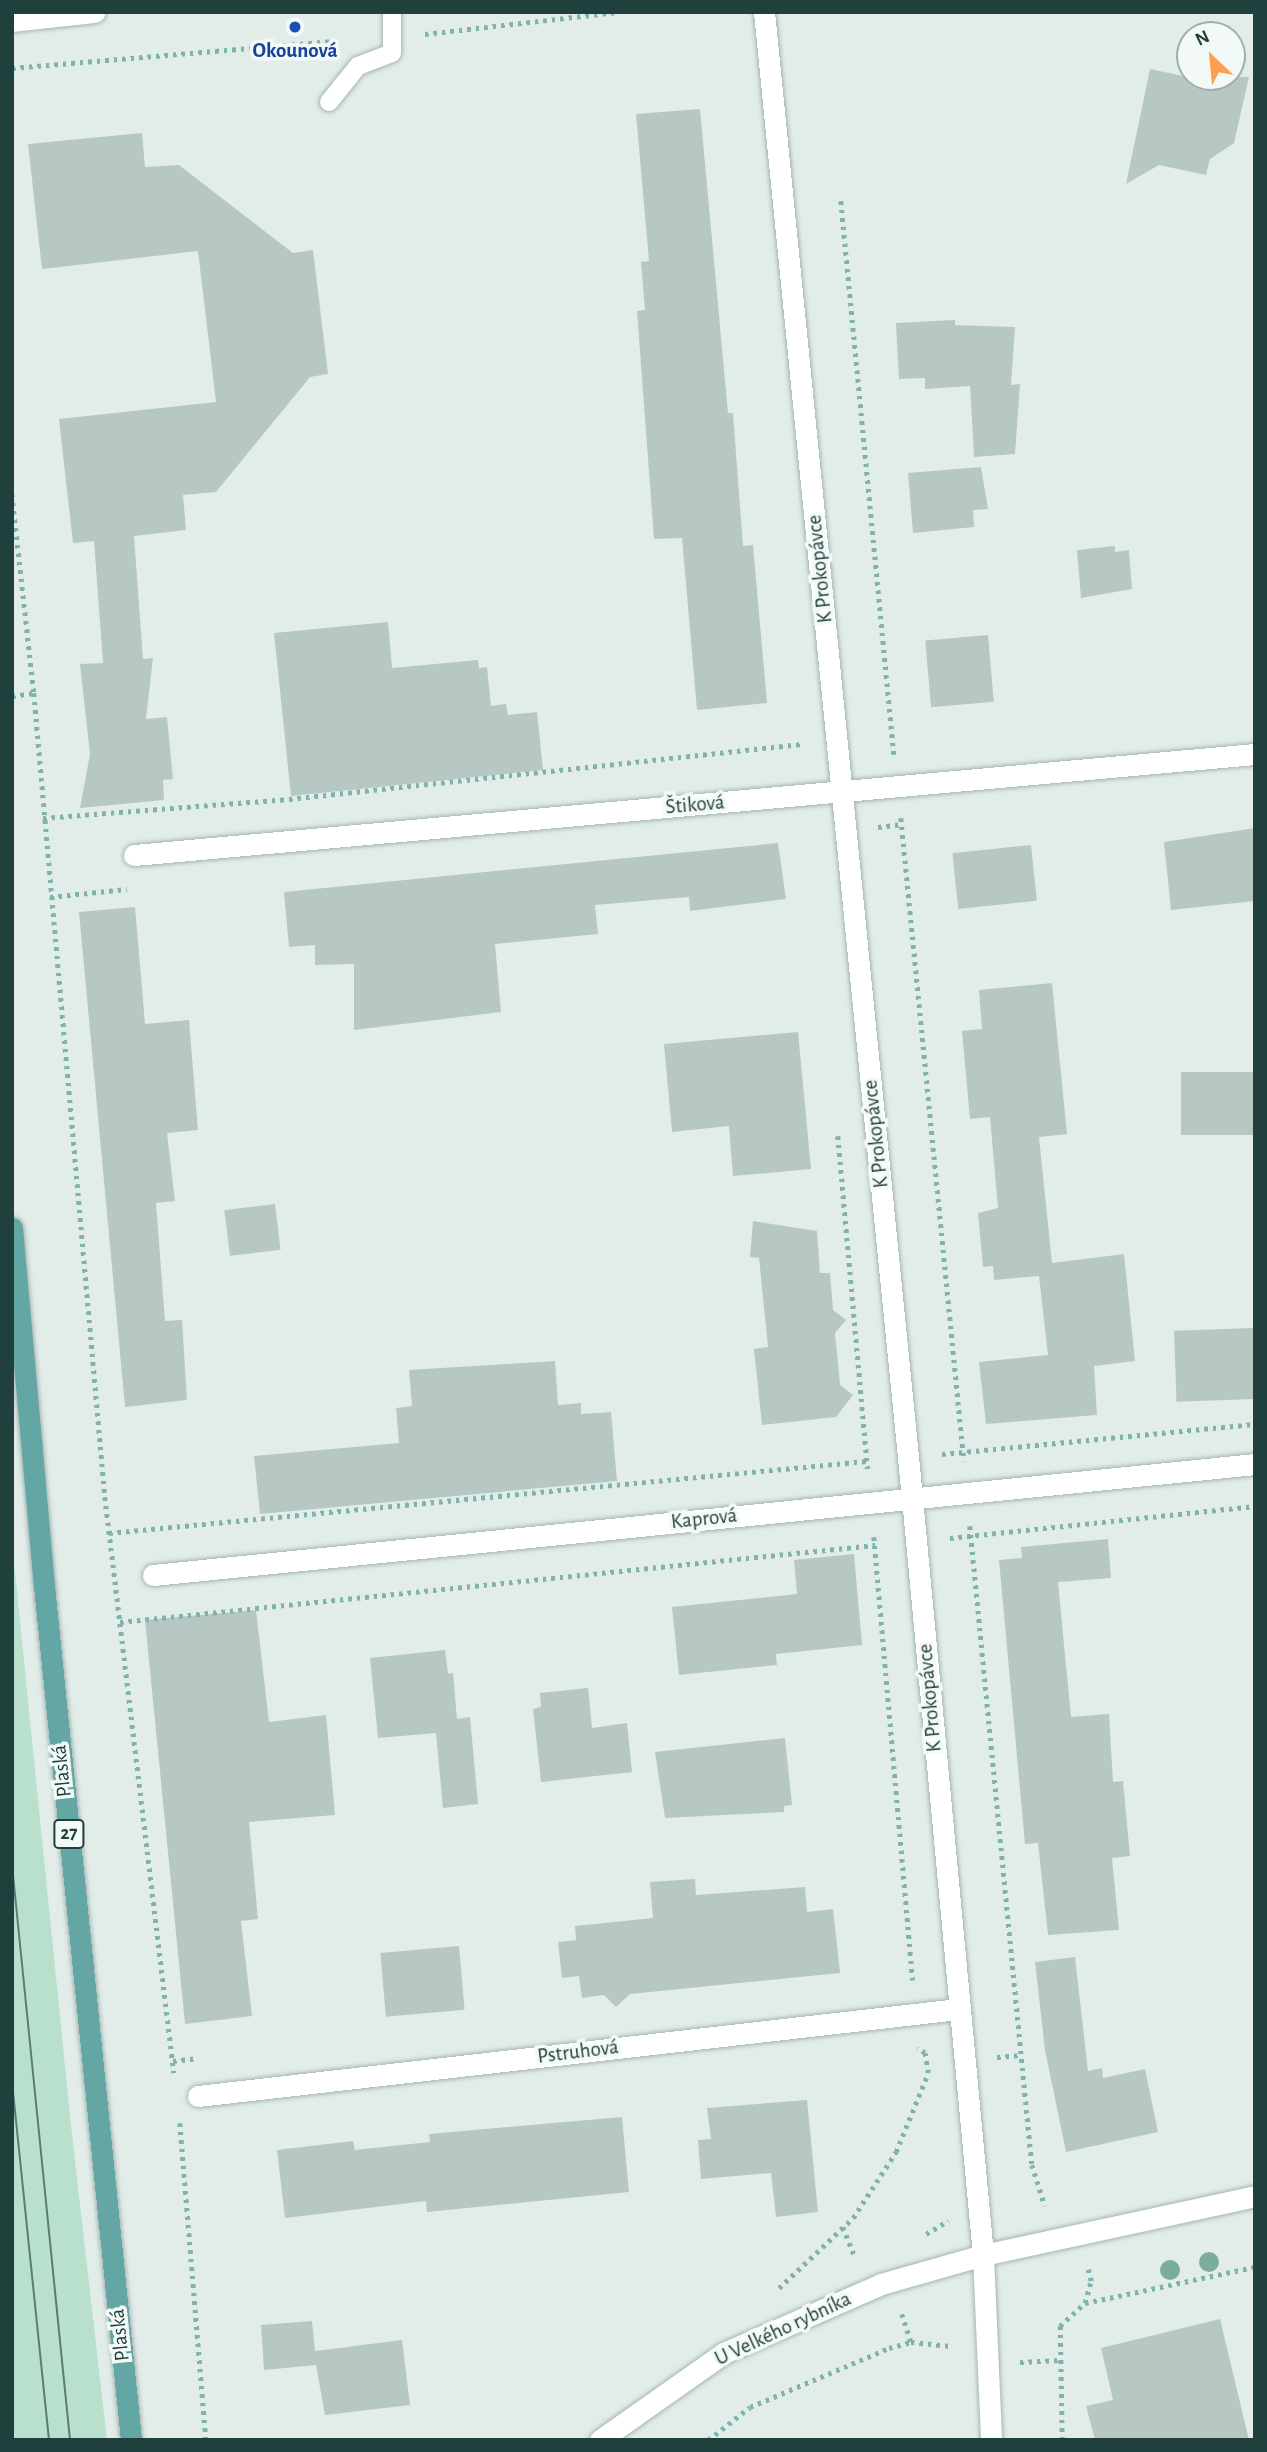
<!DOCTYPE html>
<html>
<head>
<meta charset="utf-8">
<style>
  body { margin:0 }
  #map { position:relative; width:1267px; height:2452px; overflow:hidden; background:#e2edea; font-family:"Alegreya Sans",sans-serif }
  div>[style] { position:absolute }
  .green>* { inset:0; background:#b9e0cc }
  .building>* { inset:0; background:#b7c8c4; transform-origin:0 0 }
  .path>* { height:4.5px; margin-top:-2.25px; transform-origin:0; background:repeating-linear-gradient(90deg,#80b3ae 0 3.5px,transparent 0 8.5px) }
  .roads { filter:drop-shadow(0 0 2px #a4b6b3) drop-shadow(0 0 2px #a4b6b3) }
  .lane>* { height:18px; margin:-9px; padding:0 9px; transform-origin:9px; border-radius:9px; background:#fff }
  .street>* { height:21px; margin:-10.5px; padding:0 10.5px; transform-origin:10.5px; border-radius:10.5px; background:#fff }
  .primary>* { height:21px; margin:-10.5px; padding:0 10.5px; transform-origin:10.5px; border-radius:10.5px; background:#63a6a3 }
  .tram>* { height:2px; margin:-1px; padding:0 1px; transform-origin:1px; border-radius:1px; background:#5b7b79 }
  .trees>* { width:20px; height:20px; margin:-10px; border-radius:50%; background:#7bae9a }
  .dots>* { width:19px; height:19px; translate:-50% -50%; box-sizing:border-box; border:4px solid #f3f9f7; border-radius:50% }
  span { translate:-50% -50%; white-space:nowrap; text-align:center; line-height:1.15; -webkit-text-stroke:7px #f3f9f7; paint-order:stroke }
  .shield-label span { padding:2px 5px; background:#f3f9f7; border:2px solid; border-radius:5px; -webkit-text-stroke-width:0 }
  .shield-label { font-size:19px; color:#20403e; font-weight:700 }
  .transit-label { font-size:21px; color:#164399; font-weight:700 }
  .street-label { font-size:21px; color:#20403e }
  .frame { position:absolute; inset:0; border:14px solid #20403e; pointer-events:none }
  .north { position:absolute; left:1176px; top:21px; width:70px; height:70px; box-sizing:border-box; background:#f3f9f7; border:2px solid #9fafad; border-radius:50%; rotate:334deg; font-size:19px; font-weight:700; line-height:28px; text-align:center; color:#20403e }
  .north::after { content:''; display:block; margin:auto; width:24px; height:32px; background:#fd9f50; clip-path:polygon(50% 0,100% 100%,50% 72%,0 100%) }
</style>
</head>
<body>
<div id="map">
  <div class="green">
    <div style="clip-path:polygon(12px 1542px,71px 2126px,107px 2440px,13px 2440px)"></div>
  </div>
  <div class="building">
    <div style="clip-path:polygon(1150px 69px,1188px 77px,1249px 77px,1234px 143px,1210px 159px,1206px 175px,1159px 165px,1126px 184px)"></div>
    <div style="clip-path:polygon(700px 109px,728px 413px,733px 413px,743px 546px,753px 545px,767px 703px,697px 710px,682px 538px,654px 539px,637px 311px,645px 310px,641px 262px,649px 261px,636px 114px)"></div>
    <div style="clip-path:polygon(142px 133px,145px 167px,179px 165px,293px 253px,313px 250px,328px 374px,310px 377px,216px 492px,183px 495px,186px 530px,134px 536px,143px 659px,153px 658px,146px 719px,167px 717px,173px 779px,163px 780px,164px 800px,80px 808px,90px 754px,80px 664px,103px 663px,94px 541px,73px 543px,59px 419px,216px 402px,198px 251px,42px 269px,28px 144px)"></div>
    <div style="clip-path:polygon(955px 320px,955px 325px,1015px 327px,1011px 385px,1020px 384px,1015px 454px,974px 457px,970px 386px,925px 389px,925px 378px,899px 379px,896px 323px)"></div>
    <div style="clip-path:polygon(981px 467px,988px 509px,973px 510px,974px 527px,913px 533px,908px 473px)"></div>
    <div style="clip-path:polygon(1115px 546px,1115px 552px,1129px 550px,1132px 589px,1081px 598px,1077px 550px)"></div>
    <div style="clip-path:polygon(388px 622px,392px 668px,478px 660px,479px 668px,487px 667px,491px 706px,506px 704px,508px 715px,537px 712px,543px 770px,291px 796px,274px 633px)"></div>
    <div style="left:988px;top:635px;width:67px;height:63px;rotate:85deg"></div>
    <div style="clip-path:polygon(1255px 828px,1255px 901px,1171px 910px,1164px 842px)"></div>
    <div style="clip-path:polygon(778px 843px,786px 899px,690px 911px,689px 897px,595px 905px,598px 934px,495px 944px,501px 1012px,354px 1030px,354px 964px,315px 965px,315px 945px,289px 947px,284px 892px)"></div>
    <div style="left:1031px;top:845px;width:56px;height:79px;rotate:84deg"></div>
    <div style="clip-path:polygon(135px 907px,145px 1024px,189px 1020px,198px 1130px,167px 1133px,175px 1201px,156px 1203px,165px 1321px,182px 1320px,187px 1400px,125px 1407px,79px 912px)"></div>
    <div style="clip-path:polygon(1052px 983px,1067px 1134px,1039px 1137px,1052px 1263px,1124px 1254px,1135px 1361px,1094px 1366px,1097px 1415px,986px 1424px,979px 1362px,1048px 1355px,1039px 1276px,994px 1280px,993px 1266px,983px 1267px,978px 1213px,998px 1208px,990px 1117px,970px 1119px,962px 1031px,982px 1029px,979px 990px)"></div>
    <div style="clip-path:polygon(798px 1032px,811px 1169px,733px 1176px,729px 1126px,672px 1132px,664px 1044px)"></div>
    <div style="left:1255px;top:1072px;width:63px;height:74px;rotate:90deg"></div>
    <div style="left:275px;top:1204px;width:46px;height:51px;rotate:83deg"></div>
    <div style="clip-path:polygon(753px 1221px,817px 1231px,820px 1273px,830px 1273px,833px 1310px,846px 1320px,835px 1333px,840px 1385px,853px 1395px,836px 1417px,762px 1425px,754px 1349px,768px 1347px,759px 1258px,750px 1257px)"></div>
    <div style="left:1253px;top:1328px;width:71px;height:79px;rotate:88deg"></div>
    <div style="clip-path:polygon(555px 1361px,558px 1405px,581px 1403px,581px 1414px,611px 1412px,617px 1481px,260px 1514px,254px 1456px,399px 1443px,396px 1408px,412px 1406px,409px 1370px)"></div>
    <div style="clip-path:polygon(1108px 1539px,1111px 1578px,1058px 1582px,1071px 1717px,1109px 1714px,1113px 1782px,1123px 1781px,1130px 1856px,1112px 1858px,1119px 1930px,1048px 1935px,1038px 1843px,1025px 1844px,999px 1560px,1022px 1558px,1021px 1547px)"></div>
    <div style="clip-path:polygon(854px 1554px,862px 1645px,776px 1654px,777px 1665px,679px 1675px,672px 1607px,797px 1594px,794px 1560px)"></div>
    <div style="clip-path:polygon(256px 1610px,269px 1722px,326px 1715px,335px 1815px,249px 1822px,258px 1919px,241px 1921px,252px 2016px,185px 2024px,145px 1620px)"></div>
    <div style="clip-path:polygon(445px 1650px,448px 1674px,453px 1673px,457px 1719px,470px 1717px,478px 1804px,443px 1808px,436px 1733px,378px 1738px,370px 1658px)"></div>
    <div style="clip-path:polygon(588px 1688px,592px 1728px,627px 1723px,632px 1772px,541px 1782px,533px 1709px,541px 1707px,540px 1693px)"></div>
    <div style="clip-path:polygon(785px 1738px,792px 1805px,784px 1806px,784px 1812px,665px 1818px,655px 1752px)"></div>
    <div style="clip-path:polygon(695px 1879px,696px 1895px,805px 1887px,807px 1912px,833px 1909px,840px 1973px,630px 1994px,616px 2007px,604px 1995px,582px 1998px,579px 1976px,562px 1978px,558px 1942px,576px 1940px,575px 1926px,653px 1918px,650px 1882px)"></div>
    <div style="left:459px;top:1946px;width:64px;height:79px;rotate:85deg"></div>
    <div style="clip-path:polygon(1075px 1957px,1088px 2071px,1102px 2068px,1103px 2078px,1145px 2069px,1158px 2132px,1066px 2152px,1045px 2050px,1035px 1962px)"></div>
    <div style="clip-path:polygon(807px 2100px,818px 2212px,776px 2217px,771px 2173px,701px 2179px,698px 2140px,711px 2139px,707px 2108px)"></div>
    <div style="clip-path:polygon(622px 2117px,629px 2192px,427px 2212px,426px 2201px,285px 2218px,277px 2150px,353px 2141px,355px 2150px,430px 2142px,429px 2134px)"></div>
    <div style="clip-path:polygon(1220px 2319px,1249px 2440px,1095px 2440px,1086px 2406px,1113px 2400px,1101px 2348px)"></div>
    <div style="clip-path:polygon(312px 2321px,315px 2351px,402px 2340px,410px 2405px,325px 2415px,316px 2365px,264px 2370px,261px 2325px)"></div>
  </div>
  <div class="path">
    <div style="left:425px;top:34px;width:194px;rotate:-6.5deg"></div>
    <div style="left:12px;top:68px;width:325px;rotate:-4.8deg"></div>
    <div style="left:841px;top:201px;width:556px;rotate:84.53deg"></div>
    <div style="left:12px;top:494px;width:200px;rotate:83.7deg"></div>
    <div style="left:34px;top:693px;width:807px;rotate:84.95deg"></div>
    <div style="left:105px;top:1497px;width:580px;rotate:83.17deg"></div>
    <div style="left:12px;top:696px;width:22px;rotate:-8deg"></div>
    <div style="left:43px;top:818px;width:247px;rotate:-4.4deg"></div>
    <div style="left:289px;top:799px;width:516px;rotate:-6.12deg"></div>
    <div style="left:901px;top:818px;width:646px;rotate:84.4deg"></div>
    <div style="left:878px;top:827px;width:23px;rotate:-7deg"></div>
    <div style="left:50px;top:897px;width:77px;rotate:-5.9deg"></div>
    <div style="left:838px;top:1136px;width:334px;rotate:84.9deg"></div>
    <div style="left:942px;top:1454px;width:314px;rotate:-5.5deg"></div>
    <div style="left:970px;top:1526px;width:642px;rotate:84.46deg"></div>
    <div style="left:1032px;top:2165px;width:43px;rotate:72.4deg"></div>
    <div style="left:109px;top:1533px;width:761px;rotate:-5.43deg"></div>
    <div style="left:874px;top:1537px;width:445px;rotate:85deg"></div>
    <div style="left:950px;top:1538px;width:307px;rotate:-6deg"></div>
    <div style="left:120px;top:1622px;width:759px;rotate:-5.82deg"></div>
    <div style="left:997px;top:2057px;width:24px;rotate:-5deg"></div>
    <div style="left:173px;top:2061px;width:23px;rotate:-7deg"></div>
    <div style="left:180px;top:2123px;width:318px;rotate:85.3deg"></div>
    <div style="left:843px;top:2227px;width:31px;rotate:68deg"></div>
    <div style="left:926px;top:2234px;width:26px;rotate:-31deg"></div>
    <div style="left:779px;top:2288px;width:102px;rotate:-43.4deg"></div>
    <div style="left:853px;top:2218px;width:79px;rotate:-56.9deg"></div>
    <div style="left:896px;top:2152px;width:85px;rotate:-67.9deg"></div>
    <div style="left:928px;top:2073px;width:20px;rotate:-99deg"></div>
    <div style="left:925px;top:2053px;width:9px;rotate:-148deg"></div>
    <div style="left:1085px;top:2303px;width:23px;rotate:-75deg"></div>
    <div style="left:1091px;top:2281px;width:16px;rotate:-104deg"></div>
    <div style="left:902px;top:2314px;width:29px;rotate:72deg"></div>
    <div style="left:1020px;top:2362px;width:40px;rotate:-2.9deg"></div>
    <div style="left:708px;top:2440px;width:53px;rotate:-38.2deg"></div>
    <div style="left:750px;top:2407px;width:151px;rotate:-23deg"></div>
    <div style="left:889px;top:2348px;width:23px;rotate:-15deg"></div>
    <div style="left:911px;top:2342px;width:40px;rotate:5.7deg"></div>
    <div style="left:1062px;top:2440px;width:114px;rotate:-91deg"></div>
    <div style="left:1060px;top:2326px;width:34px;rotate:-43deg"></div>
    <div style="left:1085px;top:2303px;width:174px;rotate:-12deg"></div>
  </div>
  <div class="roads">
    <div class="lane">
      <div style="left:329px;top:102px;width:46px;rotate:-51.1deg"></div>
      <div style="left:358px;top:66px;width:36px;rotate:-21deg"></div>
      <div style="left:392px;top:53px;width:41px;rotate:-90deg"></div>
    </div>
    <div class="street">
      <div style="left:764px;top:12px;width:1493px;rotate:84.31deg"></div>
      <div style="left:912px;top:1498px;width:760px;rotate:84.64deg"></div>
      <div style="left:983px;top:2255px;width:185px;rotate:87.5deg"></div>
      <div style="left:12px;top:21px;width:83px;rotate:-6.2deg"></div>
      <div style="left:134px;top:855px;width:1126px;rotate:-5.15deg"></div>
      <div style="left:153px;top:1575px;width:1108px;rotate:-5.75deg"></div>
      <div style="left:198px;top:2096px;width:765px;rotate:-6.53deg"></div>
      <div style="left:600px;top:2440px;width:151px;rotate:-35.1deg"></div>
      <div style="left:724px;top:2353px;width:171px;rotate:-23.7deg"></div>
      <div style="left:881px;top:2284px;width:106px;rotate:-15.9deg"></div>
      <div style="left:983px;top:2255px;width:278px;rotate:-12.2deg"></div>
    </div>
    <div class="primary">
      <div style="left:12px;top:1228px;width:359px;rotate:84.9deg"></div>
      <div style="left:44px;top:1586px;width:858px;rotate:84.18deg"></div>
    </div>
  </div>
  <div class="tram">
    <div style="left:12px;top:1865px;width:578px;rotate:84.24deg"></div>
    <div style="left:12px;top:2082px;width:360px;rotate:84.1deg"></div>
  </div>
  <div class="trees">
    <div style="left:1209px;top:2262px"></div>
    <div style="left:1170px;top:2270px"></div>
  </div>
  <div class="dots">
    <div style="left:295px;top:27px;background:#1a4fb4"></div>
  </div>
  <div class="shield-label">
    <span style="left:69px;top:1834px">27</span>
  </div>
  <div class="transit-label">
    <span style="left:295px;top:51px">Okounová</span>
  </div>
  <div class="street-label">
    <span style="left:820px;top:569px;rotate:-96deg">K Prokopávce</span>
    <span style="left:695px;top:805px;rotate:-5deg">Štiková</span>
    <span style="left:876px;top:1134px;rotate:-96deg">K Prokopávce</span>
    <span style="left:704px;top:1519px;rotate:-6deg">Kaprová</span>
    <span style="left:930px;top:1698px;rotate:-95deg">K Prokopávce</span>
    <span style="left:62px;top:1771px;rotate:-96deg">Plaská</span>
    <span style="left:578px;top:2052px;rotate:-7deg">Pstruhová</span>
    <span style="left:783px;top:2329px;rotate:-25deg">U Velkého rybníka</span>
    <span style="left:120px;top:2335px;rotate:-96deg">Plaská</span>
  </div>
  <div class="frame"></div>
  <div class="north">N</div>
</div>
</body>
</html>
